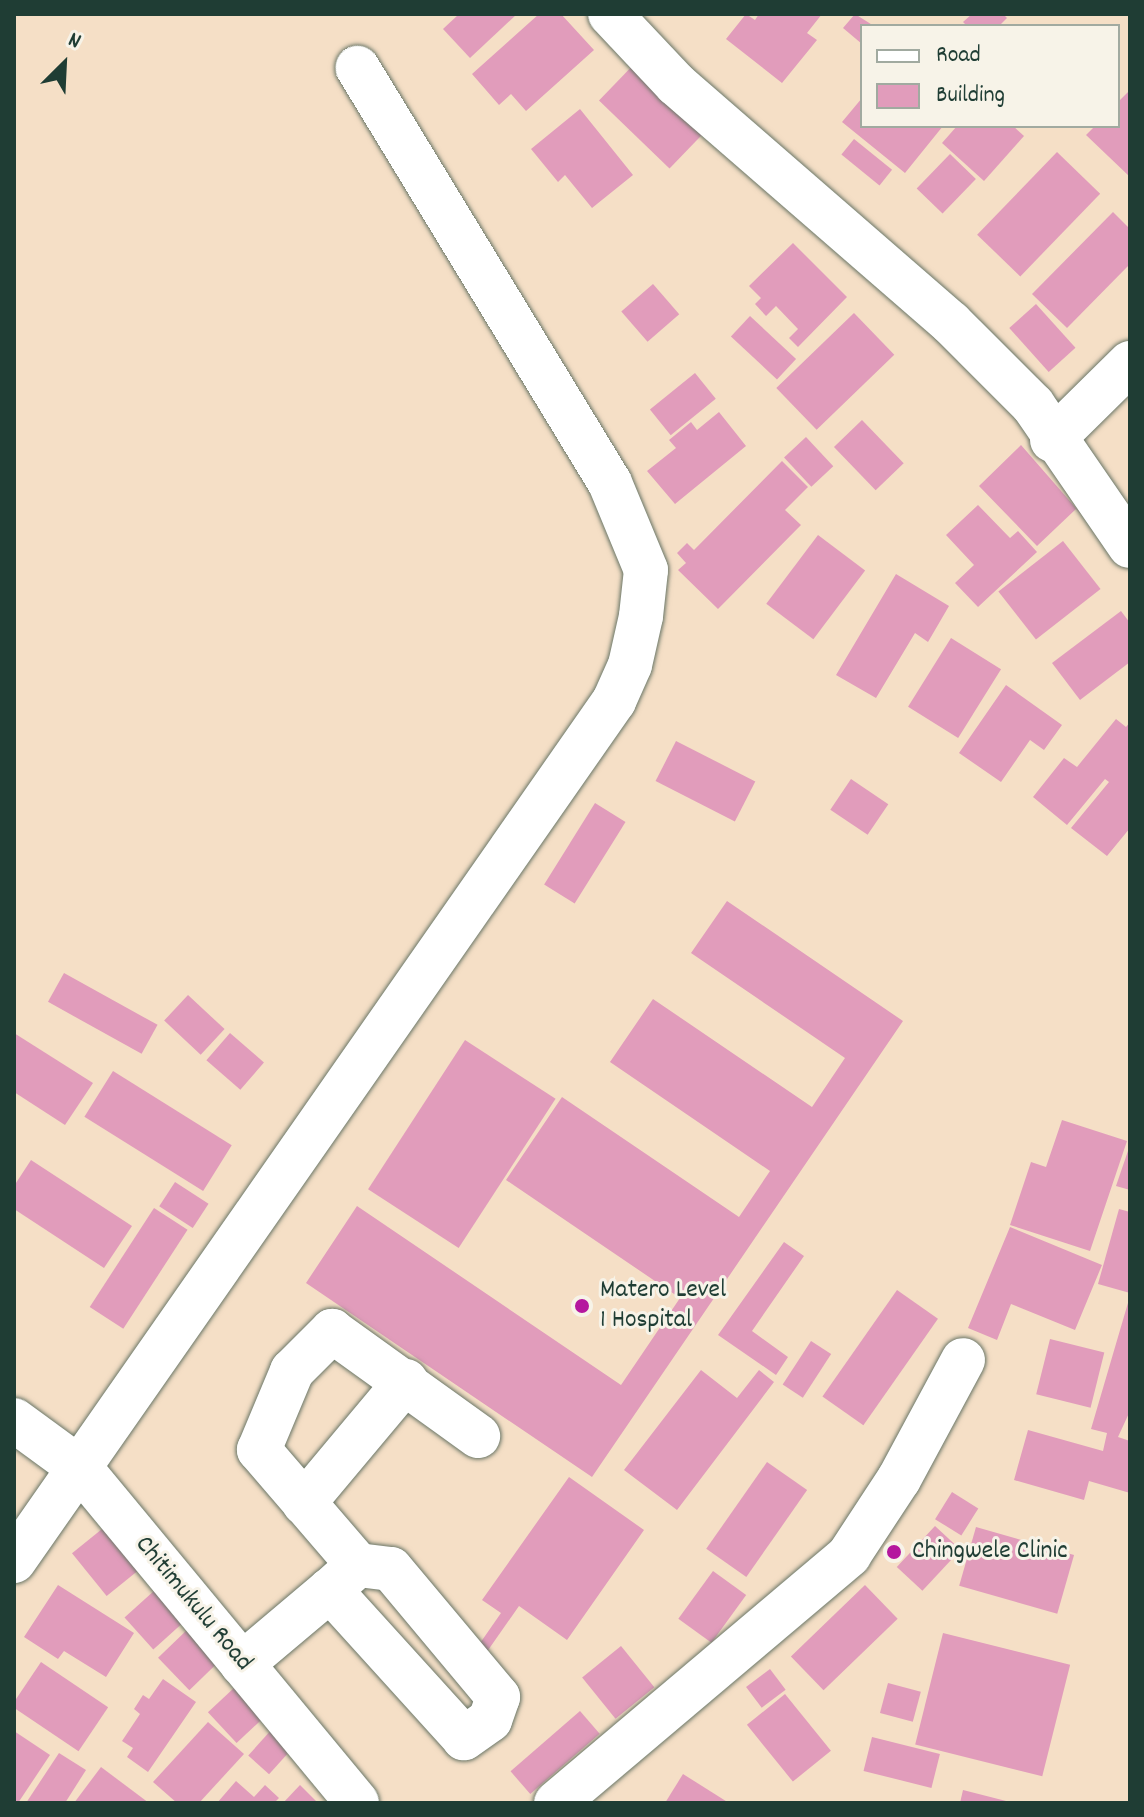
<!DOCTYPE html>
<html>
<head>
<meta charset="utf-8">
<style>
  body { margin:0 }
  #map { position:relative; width:1144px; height:1817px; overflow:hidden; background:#f5dfc6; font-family:Dekko,sans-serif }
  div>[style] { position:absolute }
  .building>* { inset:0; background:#e19cbb; transform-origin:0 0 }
  .roads { filter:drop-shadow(0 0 2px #6a7667) drop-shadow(0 0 2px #6a7667) }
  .minor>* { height:44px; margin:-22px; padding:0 22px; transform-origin:22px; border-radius:22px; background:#fff }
  .dots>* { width:22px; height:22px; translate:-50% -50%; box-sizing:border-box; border:4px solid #f7f3e8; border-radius:50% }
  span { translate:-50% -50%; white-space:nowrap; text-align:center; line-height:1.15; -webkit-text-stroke:6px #f7f3e8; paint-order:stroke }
  .poi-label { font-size:26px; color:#1f3d34 }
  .left { translate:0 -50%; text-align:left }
  .street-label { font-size:26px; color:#1f3d34 }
  .frame { position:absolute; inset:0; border:16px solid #1f3d34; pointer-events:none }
  .legend { position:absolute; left:860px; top:24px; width:260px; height:104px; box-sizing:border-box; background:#f7f3e8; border:2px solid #a1aaa0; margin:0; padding:10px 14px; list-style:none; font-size:24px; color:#1f3d34 }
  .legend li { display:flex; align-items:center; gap:16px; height:40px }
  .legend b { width:40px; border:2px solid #a1aaa0 }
  .north { position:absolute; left:24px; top:24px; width:80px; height:80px; -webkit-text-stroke:6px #f7f3e8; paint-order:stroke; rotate:24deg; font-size:22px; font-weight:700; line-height:32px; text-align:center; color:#1f3d34 }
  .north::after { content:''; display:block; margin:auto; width:28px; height:36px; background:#1f3d34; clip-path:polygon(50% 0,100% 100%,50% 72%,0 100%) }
</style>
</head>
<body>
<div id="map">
  <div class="building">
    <div style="clip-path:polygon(459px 14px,517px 14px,470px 58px,443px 29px)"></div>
    <div style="clip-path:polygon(539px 14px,561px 14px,594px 50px,526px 111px,511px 94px,499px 105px,472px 74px)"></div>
    <div style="clip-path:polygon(746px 14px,755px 20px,759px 14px,822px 14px,807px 33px,817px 40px,782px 83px,726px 39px)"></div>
    <div style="clip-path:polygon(855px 14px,874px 26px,862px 26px,862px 44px,843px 28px)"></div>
    <div style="clip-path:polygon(972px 14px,1003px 14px,1007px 18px,999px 26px,967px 26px,963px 22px)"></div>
    <div style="left:640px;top:58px;width:98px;height:59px;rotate:44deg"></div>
    <div style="clip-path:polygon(1130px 90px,1130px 177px,1086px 135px,1095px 126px,1118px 126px,1118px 102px)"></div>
    <div style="clip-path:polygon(862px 98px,862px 126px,943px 126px,905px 173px,842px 122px)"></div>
    <div style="clip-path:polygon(580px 109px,633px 175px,592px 208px,565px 175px,558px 182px,531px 149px)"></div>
    <div style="clip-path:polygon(957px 126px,1013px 126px,1024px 136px,984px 181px,942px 143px)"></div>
    <div style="left:854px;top:139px;width:49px;height:20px;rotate:39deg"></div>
    <div style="left:1057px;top:152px;width:60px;height:115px;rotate:44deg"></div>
    <div style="left:950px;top:154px;width:36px;height:48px;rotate:44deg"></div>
    <div style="clip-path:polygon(1113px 212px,1130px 229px,1130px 264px,1067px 328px,1032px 294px)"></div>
    <div style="clip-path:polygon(793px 243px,847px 297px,798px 347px,789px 338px,798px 329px,776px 306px,766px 316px,755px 304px,761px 298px,749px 286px)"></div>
    <div style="left:653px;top:284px;width:40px;height:42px;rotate:49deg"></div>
    <div style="left:1036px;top:304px;width:59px;height:36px;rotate:48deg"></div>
    <div style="left:854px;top:313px;width:58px;height:108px;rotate:46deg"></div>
    <div style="left:750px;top:316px;width:63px;height:28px;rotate:43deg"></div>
    <div style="left:695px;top:373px;width:33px;height:58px;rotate:51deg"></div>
    <div style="clip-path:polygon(719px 412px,746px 446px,675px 504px,647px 471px,676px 448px,669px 440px,691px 422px,697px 430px)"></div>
    <div style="left:862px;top:420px;width:60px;height:39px;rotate:46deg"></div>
    <div style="left:806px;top:437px;width:40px;height:30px;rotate:47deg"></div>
    <div style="clip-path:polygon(1021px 445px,1082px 515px,1076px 509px,1037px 546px,979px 486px)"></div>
    <div style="clip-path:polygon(782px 461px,808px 487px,785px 510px,801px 525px,718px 609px,678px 570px,686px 563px,677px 553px,687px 543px,694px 550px)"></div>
    <div style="clip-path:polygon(978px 505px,1010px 538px,1018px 531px,1037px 552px,978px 607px,955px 583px,974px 565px,946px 535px)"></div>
    <div style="left:818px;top:535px;width:59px;height:86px;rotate:37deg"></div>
    <div style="left:1063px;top:541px;width:61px;height:82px;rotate:52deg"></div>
    <div style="clip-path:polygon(896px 574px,949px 606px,928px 642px,915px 633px,876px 698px,836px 675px)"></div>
    <div style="clip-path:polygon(1121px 611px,1130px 623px,1130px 662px,1080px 700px,1052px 663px)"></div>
    <div style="left:951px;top:638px;width:59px;height:81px;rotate:32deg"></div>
    <div style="clip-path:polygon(1006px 685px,1062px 725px,1044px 750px,1030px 740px,1001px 782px,959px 753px)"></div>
    <div style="clip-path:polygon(1116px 719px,1126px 727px,1130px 722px,1130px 828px,1107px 856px,1071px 828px,1109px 782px,1105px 779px,1067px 825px,1033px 797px,1064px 758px,1077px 767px)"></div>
    <div style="left:676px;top:741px;width:89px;height:45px;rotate:27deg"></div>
    <div style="left:851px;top:779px;width:45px;height:37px;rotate:34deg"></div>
    <div style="left:595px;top:803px;width:36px;height:96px;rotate:32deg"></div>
    <div style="clip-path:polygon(727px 901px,903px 1021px,592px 1477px,306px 1283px,357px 1206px,621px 1385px,680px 1298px,506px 1180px,562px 1097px,739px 1217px,770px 1171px,610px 1062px,653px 999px,812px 1107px,845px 1058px,691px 953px)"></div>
    <div style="left:64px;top:973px;width:107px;height:33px;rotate:29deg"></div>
    <div style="left:188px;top:995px;width:50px;height:35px;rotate:43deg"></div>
    <div style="clip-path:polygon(14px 1033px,93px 1083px,65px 1125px,14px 1092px)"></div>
    <div style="left:230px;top:1033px;width:45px;height:36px;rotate:41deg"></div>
    <div style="left:465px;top:1040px;width:108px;height:178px;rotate:33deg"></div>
    <div style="left:113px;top:1071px;width:140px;height:54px;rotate:32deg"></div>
    <div style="clip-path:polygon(1062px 1120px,1127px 1141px,1090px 1251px,1010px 1225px,1031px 1162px,1046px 1167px)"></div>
    <div style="clip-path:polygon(1130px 1145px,1130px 1190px,1116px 1186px)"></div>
    <div style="clip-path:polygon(31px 1160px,132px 1226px,104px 1268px,14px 1209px,14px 1186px)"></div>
    <div style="left:175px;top:1182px;width:40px;height:29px;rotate:33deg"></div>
    <div style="left:154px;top:1208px;width:40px;height:118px;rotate:33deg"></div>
    <div style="clip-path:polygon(1119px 1209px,1130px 1212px,1130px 1293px,1098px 1284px)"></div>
    <div style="clip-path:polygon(1010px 1227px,1102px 1265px,1075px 1330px,1011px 1304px,997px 1340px,968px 1328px)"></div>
    <div style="clip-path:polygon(784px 1242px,804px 1256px,752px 1331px,788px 1357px,776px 1375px,718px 1335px)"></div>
    <div style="left:897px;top:1290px;width:50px;height:130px;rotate:35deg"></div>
    <div style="clip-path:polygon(1130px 1296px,1130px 1411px,1118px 1437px,1130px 1441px,1130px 1493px,1089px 1481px,1084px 1500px,1014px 1480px,1028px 1430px,1103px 1451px,1107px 1433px,1091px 1429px)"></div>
    <div style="left:1050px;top:1339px;width:56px;height:57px;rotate:14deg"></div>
    <div style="left:811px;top:1341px;width:24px;height:52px;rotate:33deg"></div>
    <div style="clip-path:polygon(701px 1370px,737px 1398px,759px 1370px,774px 1382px,677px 1510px,624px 1470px)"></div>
    <div style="left:767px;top:1462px;width:49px;height:106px;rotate:35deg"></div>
    <div style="clip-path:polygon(569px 1477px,644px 1530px,567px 1640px,519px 1606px,477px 1666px,469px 1659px,501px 1613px,482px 1600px)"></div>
    <div style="left:952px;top:1492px;width:31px;height:32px;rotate:32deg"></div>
    <div style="left:107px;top:1525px;width:55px;height:45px;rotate:51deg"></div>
    <div style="left:935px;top:1526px;width:35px;height:56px;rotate:43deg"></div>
    <div style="left:976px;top:1527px;width:102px;height:61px;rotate:16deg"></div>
    <div style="left:713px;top:1571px;width:41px;height:59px;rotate:36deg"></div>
    <div style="clip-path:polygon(58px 1585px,134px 1633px,106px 1677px,64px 1651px,58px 1659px,24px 1637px)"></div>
    <div style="left:865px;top:1585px;width:47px;height:103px;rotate:46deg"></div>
    <div style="left:155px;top:1590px;width:43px;height:41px;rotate:48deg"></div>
    <div style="left:189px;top:1628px;width:45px;height:43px;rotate:46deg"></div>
    <div style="left:943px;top:1633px;width:131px;height:115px;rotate:14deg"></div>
    <div style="left:621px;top:1646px;width:53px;height:50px;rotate:51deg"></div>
    <div style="left:41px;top:1662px;width:81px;height:53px;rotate:34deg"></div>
    <div style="left:770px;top:1669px;width:26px;height:30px;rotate:53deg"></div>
    <div style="clip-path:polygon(163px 1679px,196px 1702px,148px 1772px,127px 1757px,133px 1748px,122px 1741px,140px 1714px,134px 1709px,143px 1695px,149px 1699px)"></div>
    <div style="left:888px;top:1683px;width:34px;height:31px;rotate:15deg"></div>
    <div style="left:235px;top:1687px;width:42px;height:37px;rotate:47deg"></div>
    <div style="left:785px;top:1694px;width:73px;height:49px;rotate:51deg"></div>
    <div style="left:580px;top:1711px;width:30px;height:92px;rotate:49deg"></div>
    <div style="clip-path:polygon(208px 1722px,244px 1754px,199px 1803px,177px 1803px,153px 1782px)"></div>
    <div style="left:273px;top:1728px;width:28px;height:37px;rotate:42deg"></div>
    <div style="clip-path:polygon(14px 1731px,50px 1755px,18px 1803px,14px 1803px)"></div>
    <div style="left:872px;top:1737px;width:70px;height:35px;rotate:14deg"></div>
    <div style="clip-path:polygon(59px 1753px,86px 1770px,65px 1803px,26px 1803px)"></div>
    <div style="clip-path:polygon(101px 1767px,149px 1803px,74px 1803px)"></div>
    <div style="clip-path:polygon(683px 1774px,729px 1803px,665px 1803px)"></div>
    <div style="clip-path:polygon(236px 1781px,254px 1797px,265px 1785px,279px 1798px,274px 1803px,217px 1803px)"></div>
    <div style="clip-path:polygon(300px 1785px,318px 1803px,283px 1803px)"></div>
    <div style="clip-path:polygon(963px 1790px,1010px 1802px,1009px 1803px,960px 1803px)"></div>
  </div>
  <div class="roads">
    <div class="minor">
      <div style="left:610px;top:14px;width:96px;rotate:46.7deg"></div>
      <div style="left:676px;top:84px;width:364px;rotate:41deg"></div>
      <div style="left:951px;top:323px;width:116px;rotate:45deg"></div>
      <div style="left:1033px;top:405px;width:171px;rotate:55.5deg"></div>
      <div style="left:1052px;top:440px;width:110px;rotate:-44.6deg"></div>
      <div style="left:14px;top:1420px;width:83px;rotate:36.2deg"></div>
      <div style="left:81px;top:1469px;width:433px;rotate:50.4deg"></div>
      <div style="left:304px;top:1503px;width:159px;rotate:-50.1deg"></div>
      <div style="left:14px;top:1561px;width:1049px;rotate:-55.1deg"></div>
      <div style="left:614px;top:701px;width:39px;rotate:-66deg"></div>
      <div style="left:630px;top:665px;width:50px;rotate:-77.3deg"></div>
      <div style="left:641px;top:616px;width:46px;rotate:-83.8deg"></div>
      <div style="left:646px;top:570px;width:94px;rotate:-112.5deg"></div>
      <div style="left:610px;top:483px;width:486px;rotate:-121.3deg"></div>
      <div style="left:358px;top:1565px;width:152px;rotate:-130.7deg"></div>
      <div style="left:259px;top:1450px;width:86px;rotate:-67.3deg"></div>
      <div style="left:292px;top:1371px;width:57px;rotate:-45deg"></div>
      <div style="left:332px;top:1331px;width:180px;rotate:35.7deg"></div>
      <div style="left:242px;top:1664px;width:115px;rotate:-40.1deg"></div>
      <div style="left:330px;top:1590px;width:38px;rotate:-42deg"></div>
      <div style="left:358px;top:1565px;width:33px;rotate:7deg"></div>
      <div style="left:391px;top:1569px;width:167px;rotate:50.1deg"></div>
      <div style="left:498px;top:1697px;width:24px;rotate:109deg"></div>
      <div style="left:490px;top:1720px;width:32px;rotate:145deg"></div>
      <div style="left:464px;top:1738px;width:200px;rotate:-132.2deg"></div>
      <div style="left:556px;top:1803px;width:384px;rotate:-40.2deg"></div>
      <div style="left:849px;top:1555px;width:91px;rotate:-56.7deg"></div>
      <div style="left:899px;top:1479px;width:135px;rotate:-61.7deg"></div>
    </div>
  </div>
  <div class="dots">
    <div style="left:582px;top:1306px;background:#b5179e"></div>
    <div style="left:894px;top:1552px;background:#b5179e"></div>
  </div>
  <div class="poi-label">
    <span class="left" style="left:600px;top:1306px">Matero Level<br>1 Hospital</span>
    <span class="left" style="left:912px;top:1552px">Chingwele Clinic</span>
  </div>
  <div class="street-label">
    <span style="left:193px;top:1604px;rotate:50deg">Chitimukulu Road</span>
  </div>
  <div class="frame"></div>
  <ul class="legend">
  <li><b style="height:10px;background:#fff"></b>Road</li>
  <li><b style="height:22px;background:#e19cbb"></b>Building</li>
  </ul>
  <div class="north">N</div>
</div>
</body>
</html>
